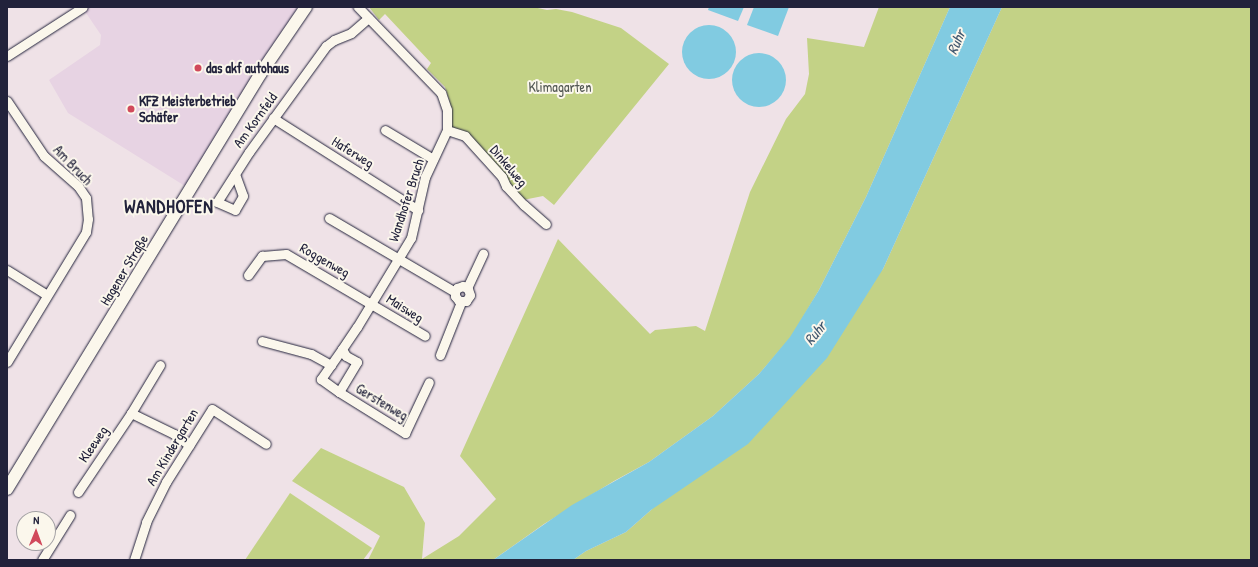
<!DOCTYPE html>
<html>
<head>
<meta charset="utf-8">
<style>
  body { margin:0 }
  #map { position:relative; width:1258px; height:567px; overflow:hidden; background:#efe2e7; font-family:"Patrick Hand",sans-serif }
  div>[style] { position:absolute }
  .built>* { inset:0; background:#e7d3e3 }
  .green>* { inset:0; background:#c3d286 }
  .water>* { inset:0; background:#81cbe1 }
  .round { border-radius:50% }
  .roads { filter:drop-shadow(0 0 1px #22223b) drop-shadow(0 0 1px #22223b) }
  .minor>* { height:9px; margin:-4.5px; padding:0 4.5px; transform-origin:4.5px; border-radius:4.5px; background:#fbf7ec }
  .secondary>* { height:12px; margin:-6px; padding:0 6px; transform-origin:6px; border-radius:6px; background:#fbf7ec }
  .dots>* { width:11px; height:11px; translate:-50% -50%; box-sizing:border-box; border:2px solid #fbf7ec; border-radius:50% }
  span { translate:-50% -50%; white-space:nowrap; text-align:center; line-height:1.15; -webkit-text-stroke:4px #fbf7ec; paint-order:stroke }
  .poi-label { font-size:14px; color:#22223b; font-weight:700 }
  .left { translate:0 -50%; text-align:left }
  .park-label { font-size:14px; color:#525752 }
  .street-label { font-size:14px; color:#22223b }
  .water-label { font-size:15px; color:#3e556d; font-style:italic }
  .district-label { font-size:18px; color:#22223b; font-weight:700; letter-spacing:1px }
  .frame { position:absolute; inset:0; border:8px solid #22223b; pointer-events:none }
  .north { position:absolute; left:16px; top:511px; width:40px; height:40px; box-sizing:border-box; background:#fbf7ec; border:1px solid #a4a2a5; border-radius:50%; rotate:1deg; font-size:11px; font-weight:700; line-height:16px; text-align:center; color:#22223b }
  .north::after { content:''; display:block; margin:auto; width:14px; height:18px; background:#d1495b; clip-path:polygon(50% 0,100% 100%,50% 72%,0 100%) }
</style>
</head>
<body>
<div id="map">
  <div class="built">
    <div style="clip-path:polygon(88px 7px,298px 7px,185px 186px,68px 113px,49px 80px,100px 45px,101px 35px,84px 10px)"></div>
  </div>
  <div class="green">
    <div style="clip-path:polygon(369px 7px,533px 7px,547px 10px,556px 9px,572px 12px,621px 28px,669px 64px,554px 205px,543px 196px,523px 200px,451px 126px,450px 103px,445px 87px,427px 69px,431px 63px,385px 14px,379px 20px)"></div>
    <div style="clip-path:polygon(879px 7px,950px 7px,866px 197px,819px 290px,791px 337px,759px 374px,713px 416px,649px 462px,614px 481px,544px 524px,493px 560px,368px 560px,380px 536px,292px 481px,321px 448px,404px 487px,425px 523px,422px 559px,459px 536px,496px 499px,460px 456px,558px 239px,650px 334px,655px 330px,696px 326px,705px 331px,750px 192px,786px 119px,805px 94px,809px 74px,807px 38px,864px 47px)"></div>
    <div style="clip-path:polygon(1002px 7px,1251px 7px,1251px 560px,573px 560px,586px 551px,626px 532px,651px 510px,883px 269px)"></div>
    <div style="clip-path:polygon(290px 493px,372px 548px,363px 560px,245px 560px)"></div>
  </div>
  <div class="water">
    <div style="clip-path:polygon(709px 7px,744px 7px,738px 21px,708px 10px)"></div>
    <div style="clip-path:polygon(754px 7px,789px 7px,778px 36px,747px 25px)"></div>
    <div style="clip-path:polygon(950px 7px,1002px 7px,883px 269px,827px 358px,748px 444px,651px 510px,626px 532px,586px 551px,573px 560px,493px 560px,572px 505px,649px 462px,713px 416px,759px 374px,790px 337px,819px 290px,866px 197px)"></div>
    <div class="round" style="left:682px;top:25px;width:54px;height:54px"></div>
    <div class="round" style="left:732px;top:53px;width:54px;height:54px"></div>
  </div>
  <div class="roads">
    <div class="minor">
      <div style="left:7px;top:56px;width:90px;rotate:-32.8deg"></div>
      <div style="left:7px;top:101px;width:66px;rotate:56.1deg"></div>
      <div style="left:44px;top:156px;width:45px;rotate:41.4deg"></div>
      <div style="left:78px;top:186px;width:14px;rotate:56deg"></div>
      <div style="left:86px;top:198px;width:21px;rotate:85deg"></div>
      <div style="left:88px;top:219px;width:13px;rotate:99deg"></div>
      <div style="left:86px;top:232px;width:152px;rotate:121.3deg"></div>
      <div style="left:273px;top:118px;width:172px;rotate:32.4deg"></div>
      <div style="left:385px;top:130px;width:56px;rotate:31.1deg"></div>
      <div style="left:447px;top:130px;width:19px;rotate:18deg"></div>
      <div style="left:465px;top:136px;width:55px;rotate:47.9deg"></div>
      <div style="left:502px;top:177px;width:10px;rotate:66deg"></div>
      <div style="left:506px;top:186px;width:26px;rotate:47deg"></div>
      <div style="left:524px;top:205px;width:29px;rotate:41deg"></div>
      <div style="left:235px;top:174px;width:23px;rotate:70deg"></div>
      <div style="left:243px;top:196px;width:16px;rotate:120deg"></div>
      <div style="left:235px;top:210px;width:20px;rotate:-156deg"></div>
      <div style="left:217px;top:202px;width:59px;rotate:-57.4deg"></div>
      <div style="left:249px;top:152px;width:131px;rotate:-54deg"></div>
      <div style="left:326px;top:46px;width:10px;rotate:-37deg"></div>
      <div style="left:334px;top:40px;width:18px;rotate:-22deg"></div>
      <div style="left:351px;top:33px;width:23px;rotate:-41deg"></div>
      <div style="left:329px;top:218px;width:146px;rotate:30.4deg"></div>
      <div style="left:455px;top:292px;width:4px;rotate:90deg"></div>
      <div style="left:455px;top:296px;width:6px;rotate:51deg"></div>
      <div style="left:459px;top:301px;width:7px"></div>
      <div style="left:466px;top:301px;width:7px;rotate:-56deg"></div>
      <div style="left:470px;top:295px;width:6px;rotate:-108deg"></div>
      <div style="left:468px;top:289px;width:6px;rotate:-149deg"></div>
      <div style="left:463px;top:286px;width:6px;rotate:162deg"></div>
      <div style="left:457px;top:288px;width:4px;rotate:117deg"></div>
      <div style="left:7px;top:270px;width:47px;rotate:32deg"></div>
      <div style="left:248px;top:275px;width:24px;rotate:-54deg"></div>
      <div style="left:262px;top:256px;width:24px;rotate:-5deg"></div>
      <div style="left:286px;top:254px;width:161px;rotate:30.5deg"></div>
      <div style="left:467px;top:288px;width:38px;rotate:-65deg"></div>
      <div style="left:262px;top:341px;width:51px;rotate:14.9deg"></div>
      <div style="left:311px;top:354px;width:23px;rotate:29deg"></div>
      <div style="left:342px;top:349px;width:37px;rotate:125deg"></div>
      <div style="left:321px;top:379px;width:22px;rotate:36deg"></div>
      <div style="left:339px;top:392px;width:35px;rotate:-59deg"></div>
      <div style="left:357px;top:362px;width:13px;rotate:-151deg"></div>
      <div style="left:346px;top:356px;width:8px;rotate:-120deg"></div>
      <div style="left:342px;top:349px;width:27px;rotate:-56deg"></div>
      <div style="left:357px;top:327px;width:104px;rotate:-58.8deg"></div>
      <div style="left:411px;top:238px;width:63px;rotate:-77.1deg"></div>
      <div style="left:425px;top:177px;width:52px;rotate:-64.9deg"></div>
      <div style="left:447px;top:130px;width:20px;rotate:-90deg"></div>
      <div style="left:447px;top:110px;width:18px;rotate:-109deg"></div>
      <div style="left:441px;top:93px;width:120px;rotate:-134deg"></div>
      <div style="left:440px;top:355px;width:57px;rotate:-68.4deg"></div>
      <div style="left:160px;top:365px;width:56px;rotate:121.1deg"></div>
      <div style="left:131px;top:413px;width:48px;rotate:26deg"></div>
      <div style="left:174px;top:434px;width:19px;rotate:36deg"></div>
      <div style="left:339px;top:392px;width:78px;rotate:31.8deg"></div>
      <div style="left:405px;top:433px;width:56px;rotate:-64.8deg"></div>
      <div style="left:78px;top:492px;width:95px;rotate:-56.1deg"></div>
      <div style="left:42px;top:560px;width:53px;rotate:-58.1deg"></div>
      <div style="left:134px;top:560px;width:40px;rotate:-72deg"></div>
      <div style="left:146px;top:522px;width:45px;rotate:-63.4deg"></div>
      <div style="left:166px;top:482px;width:86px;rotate:-57.8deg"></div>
      <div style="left:212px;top:409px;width:64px;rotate:32.9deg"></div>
    </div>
    <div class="secondary">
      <div style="left:7px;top:489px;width:487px;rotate:-58.6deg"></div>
      <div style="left:261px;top:73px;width:80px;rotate:-55.7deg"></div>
    </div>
  </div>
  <div class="dots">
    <div style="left:198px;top:68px;background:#d1495b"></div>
    <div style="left:131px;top:109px;background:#d1495b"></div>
  </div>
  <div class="poi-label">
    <span class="left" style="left:206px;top:68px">das akf autohaus</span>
    <span class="left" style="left:139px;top:109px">KFZ Meisterbetrieb<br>Schäfer</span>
  </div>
  <div class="park-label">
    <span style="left:560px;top:87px">Klimagarten</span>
  </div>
  <div class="street-label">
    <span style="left:255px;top:120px;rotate:-54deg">Am Kornfeld</span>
    <span style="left:353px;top:152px;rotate:32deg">Haferweg</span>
    <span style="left:73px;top:165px;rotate:46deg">Am Bruch</span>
    <span style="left:509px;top:166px;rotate:50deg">Dinkelweg</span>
    <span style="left:406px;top:200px;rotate:-72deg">Wandhofer Bruch</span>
    <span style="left:325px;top:260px;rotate:30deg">Roggenweg</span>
    <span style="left:124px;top:270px;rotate:-59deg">Hagener Straße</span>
    <span style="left:405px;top:308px;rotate:32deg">Maisweg</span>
    <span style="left:382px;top:402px;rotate:31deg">Gerstenweg</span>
    <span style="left:93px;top:444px;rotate:-56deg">Kleeweg</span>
    <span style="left:172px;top:447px;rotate:-59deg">Am Kindergarten</span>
  </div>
  <div class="water-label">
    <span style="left:956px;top:42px;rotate:-67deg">Ruhr</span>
    <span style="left:815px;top:333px;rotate:-51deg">Ruhr</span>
  </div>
  <div class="district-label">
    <span style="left:169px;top:207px">WANDHOFEN</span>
  </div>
  <div class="frame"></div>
  <div class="north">N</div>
</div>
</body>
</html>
